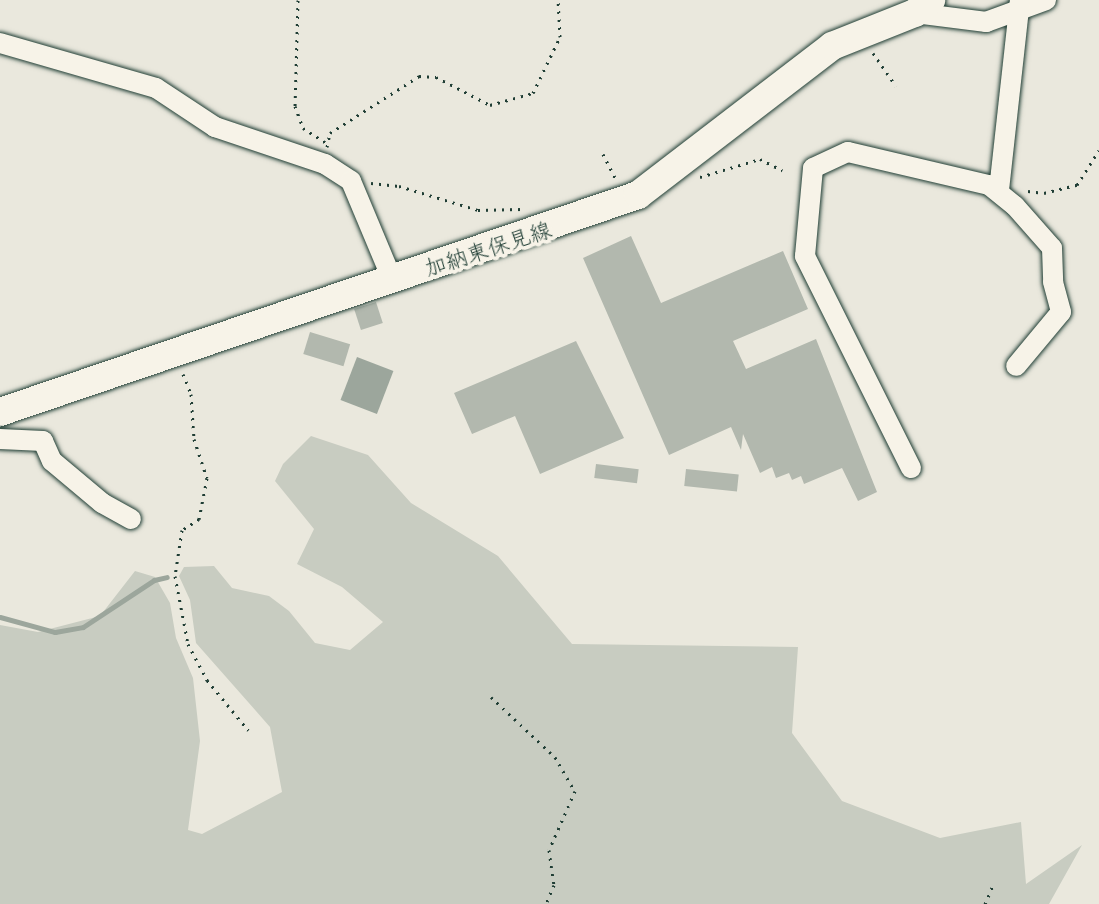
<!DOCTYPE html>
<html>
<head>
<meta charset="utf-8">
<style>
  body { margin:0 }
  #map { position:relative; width:1099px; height:904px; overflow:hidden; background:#eae8dd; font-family:Sriracha,"Klee One",sans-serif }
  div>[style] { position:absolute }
  .green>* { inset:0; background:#c8ccc1 }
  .water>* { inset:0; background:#9ca69c; transform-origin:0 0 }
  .stream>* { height:5px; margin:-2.5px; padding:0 2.5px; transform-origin:2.5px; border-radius:2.5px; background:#9ca69c }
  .building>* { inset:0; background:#b2b8ae; transform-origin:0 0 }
  .path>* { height:3px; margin-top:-1.5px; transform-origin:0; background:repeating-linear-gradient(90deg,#1f3d34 0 2px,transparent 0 8px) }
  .roads { filter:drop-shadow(0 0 2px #1f3d34) drop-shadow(0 0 2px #1f3d34) }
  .street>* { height:20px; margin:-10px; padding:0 10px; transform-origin:10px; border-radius:10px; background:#f7f3e8 }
  .secondary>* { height:28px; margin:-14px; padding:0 14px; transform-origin:14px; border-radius:14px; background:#f7f3e8 }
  span { translate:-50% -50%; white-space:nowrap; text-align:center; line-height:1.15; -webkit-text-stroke:8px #f7f3e8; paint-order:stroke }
  .street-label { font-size:22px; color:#1f3d34 }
</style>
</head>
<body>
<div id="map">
  <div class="green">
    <div style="clip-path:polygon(311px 436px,368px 455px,411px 503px,498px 556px,572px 644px,798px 647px,792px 733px,842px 801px,940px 838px,1021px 822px,1026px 884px,1082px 845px,1049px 904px,0 904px,0 625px,38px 632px,100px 616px,135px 571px,155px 577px,170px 603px,176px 638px,193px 678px,200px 741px,188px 830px,202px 834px,282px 792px,270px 727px,196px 643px,190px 600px,179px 576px,184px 567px,214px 566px,232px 588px,269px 596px,289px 611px,315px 643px,350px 650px,383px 622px,342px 587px,297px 564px,314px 529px,275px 481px,283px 464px)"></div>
  </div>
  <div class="water">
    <div style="left:357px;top:357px;width:39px;height:46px;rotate:21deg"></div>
  </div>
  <div class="stream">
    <div style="left:0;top:617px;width:57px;rotate:15.3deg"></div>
    <div style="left:55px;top:632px;width:28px;rotate:-10deg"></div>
    <div style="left:83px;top:627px;width:85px;rotate:-33.5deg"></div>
    <div style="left:154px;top:580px;width:13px;rotate:-13deg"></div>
  </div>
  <div class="building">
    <div style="clip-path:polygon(631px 236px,661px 303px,783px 251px,808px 309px,733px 341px,746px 369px,816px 339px,877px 492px,858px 501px,842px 468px,804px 484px,801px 476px,792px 480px,789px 473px,776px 478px,772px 467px,760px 473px,743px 434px,741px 450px,731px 427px,669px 455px,583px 258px)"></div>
    <div style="left:376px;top:302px;width:22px;height:23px;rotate:72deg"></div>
    <div style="left:310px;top:332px;width:42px;height:23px;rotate:17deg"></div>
    <div style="clip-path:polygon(576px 341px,624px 438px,540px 474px,515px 416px,472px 434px,454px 393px)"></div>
    <div style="left:596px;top:464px;width:43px;height:14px;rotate:7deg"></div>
    <div style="left:686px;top:469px;width:53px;height:17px;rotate:6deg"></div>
  </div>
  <div class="path">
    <div style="left:298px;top:0;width:106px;rotate:91.6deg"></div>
    <div style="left:295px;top:106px;width:23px;rotate:70deg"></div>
    <div style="left:303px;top:128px;width:30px;rotate:33deg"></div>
    <div style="left:873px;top:53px;width:40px;rotate:55.1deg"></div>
    <div style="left:327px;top:147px;width:14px;rotate:-78deg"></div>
    <div style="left:330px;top:133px;width:106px;rotate:-32.6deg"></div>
    <div style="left:419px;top:76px;width:17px;rotate:3deg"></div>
    <div style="left:436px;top:77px;width:61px;rotate:27.4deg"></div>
    <div style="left:490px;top:105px;width:45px;rotate:-15.6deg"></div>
    <div style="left:533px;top:93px;width:62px;rotate:-64.3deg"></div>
    <div style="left:560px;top:37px;width:37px;rotate:-93deg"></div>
    <div style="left:603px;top:154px;width:28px;rotate:63deg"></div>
    <div style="left:700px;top:177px;width:63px;rotate:-16.7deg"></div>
    <div style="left:760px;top:159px;width:25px;rotate:27deg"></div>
    <div style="left:371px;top:183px;width:28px;rotate:6deg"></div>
    <div style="left:399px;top:186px;width:83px;rotate:16.9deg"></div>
    <div style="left:478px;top:210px;width:46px;rotate:-1.2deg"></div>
    <div style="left:1028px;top:191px;width:16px;rotate:7deg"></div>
    <div style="left:1044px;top:193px;width:34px;rotate:-14deg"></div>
    <div style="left:1077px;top:185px;width:41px;rotate:-57.8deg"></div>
    <div style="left:183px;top:374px;width:22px;rotate:68deg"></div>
    <div style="left:191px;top:394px;width:45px;rotate:86.2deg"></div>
    <div style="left:194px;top:439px;width:41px;rotate:71.6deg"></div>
    <div style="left:207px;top:478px;width:42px;rotate:101deg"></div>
    <div style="left:199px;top:519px;width:20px;rotate:147deg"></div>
    <div style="left:182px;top:530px;width:47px;rotate:98.7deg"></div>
    <div style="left:175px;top:576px;width:69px;rotate:79.2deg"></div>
    <div style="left:188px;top:644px;width:41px;rotate:62.2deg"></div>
    <div style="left:207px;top:680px;width:65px;rotate:50.6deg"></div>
    <div style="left:491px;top:697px;width:88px;rotate:43.2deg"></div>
    <div style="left:555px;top:757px;width:39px;rotate:60deg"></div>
    <div style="left:575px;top:791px;width:64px;rotate:113.8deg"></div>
    <div style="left:549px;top:850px;width:35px;rotate:82deg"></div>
    <div style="left:554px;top:885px;width:21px;rotate:113deg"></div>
    <div style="left:985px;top:904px;width:23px;rotate:-67deg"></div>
  </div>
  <div class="roads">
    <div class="street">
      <div style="left:915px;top:13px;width:72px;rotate:7.2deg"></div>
      <div style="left:986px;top:22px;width:64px;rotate:-20.1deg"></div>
      <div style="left:0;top:43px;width:162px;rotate:16.1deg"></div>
      <div style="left:156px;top:88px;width:71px;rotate:33.5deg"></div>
      <div style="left:215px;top:127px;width:116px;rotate:18.6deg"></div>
      <div style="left:325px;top:164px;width:31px;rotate:33deg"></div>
      <div style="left:351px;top:181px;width:106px;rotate:67.3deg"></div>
      <div style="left:999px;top:190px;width:191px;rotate:-83.7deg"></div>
      <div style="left:0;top:439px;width:43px;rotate:2.7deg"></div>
      <div style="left:43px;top:441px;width:22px;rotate:66deg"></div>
      <div style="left:52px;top:461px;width:65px;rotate:40deg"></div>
      <div style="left:102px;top:503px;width:33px;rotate:29deg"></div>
      <div style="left:911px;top:468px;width:237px;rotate:-116.6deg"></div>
      <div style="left:805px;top:256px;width:88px;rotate:-84.8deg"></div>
      <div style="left:813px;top:168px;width:38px;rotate:-25deg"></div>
      <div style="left:848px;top:152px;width:145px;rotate:13.2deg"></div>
      <div style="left:989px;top:185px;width:33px;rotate:39deg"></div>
      <div style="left:1015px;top:206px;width:56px;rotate:48.6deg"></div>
      <div style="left:1052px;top:248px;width:34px;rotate:88deg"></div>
      <div style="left:1053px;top:282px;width:31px;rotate:75deg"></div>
      <div style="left:1061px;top:312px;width:70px;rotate:129.8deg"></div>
    </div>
    <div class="secondary">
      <div style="left:0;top:412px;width:674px;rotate:-18.78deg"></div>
      <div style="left:638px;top:195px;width:245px;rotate:-37.5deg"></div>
      <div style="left:832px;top:46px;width:89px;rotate:-21.7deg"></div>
      <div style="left:915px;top:13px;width:21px;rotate:-39deg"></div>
    </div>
  </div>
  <div class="street-label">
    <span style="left:488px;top:249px;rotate:-18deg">加納東保見線</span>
  </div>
</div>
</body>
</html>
